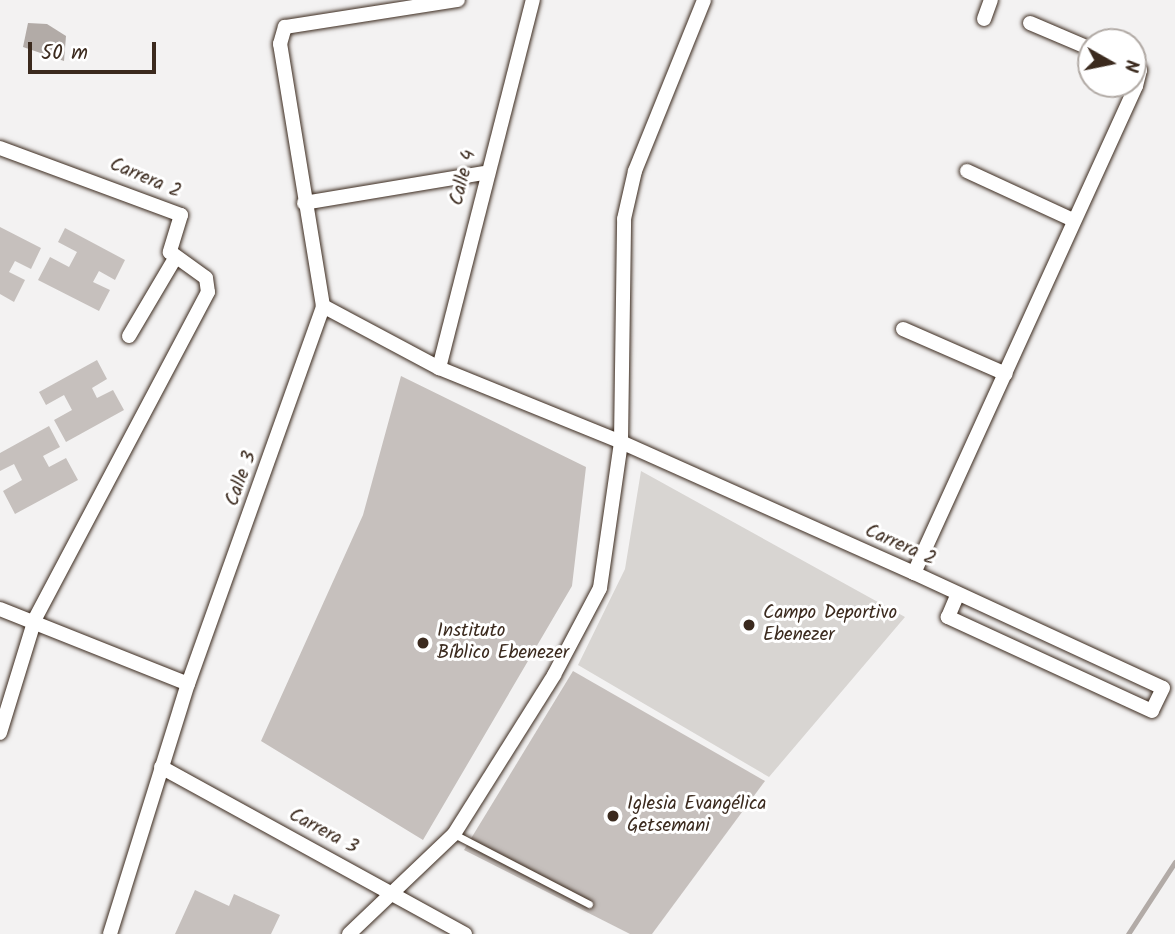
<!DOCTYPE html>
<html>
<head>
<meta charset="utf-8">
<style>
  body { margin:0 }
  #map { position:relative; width:1175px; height:934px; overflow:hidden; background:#f3f2f2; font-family:Kalam,sans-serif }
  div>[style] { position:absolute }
  .green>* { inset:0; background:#d8d5d2 }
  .water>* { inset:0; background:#b2aba7 }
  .stream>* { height:5px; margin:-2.5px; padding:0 2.5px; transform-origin:2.5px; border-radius:2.5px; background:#b2aba7 }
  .building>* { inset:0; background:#c6c0bd }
  .roads { filter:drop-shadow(0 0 2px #3b2a1e) drop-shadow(0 0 2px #3b2a1e) }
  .service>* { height:7px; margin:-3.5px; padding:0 3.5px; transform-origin:3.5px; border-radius:3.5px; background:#fff }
  .minor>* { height:14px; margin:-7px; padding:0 7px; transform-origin:7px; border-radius:7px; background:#fff }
  .dots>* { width:19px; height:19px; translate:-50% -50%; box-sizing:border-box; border:4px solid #fff; border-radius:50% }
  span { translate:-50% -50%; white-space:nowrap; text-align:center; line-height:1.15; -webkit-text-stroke:6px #fff; paint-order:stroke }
  .street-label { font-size:19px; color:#3b2a1e }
  .poi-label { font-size:19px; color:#3b2a1e }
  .left { translate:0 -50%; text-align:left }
  .north { position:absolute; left:1077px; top:28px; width:70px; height:70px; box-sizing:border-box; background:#fff; border:2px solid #b1aaa5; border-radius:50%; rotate:99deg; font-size:19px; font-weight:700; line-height:28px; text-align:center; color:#3b2a1e }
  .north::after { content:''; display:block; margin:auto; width:24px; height:32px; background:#3b2a1e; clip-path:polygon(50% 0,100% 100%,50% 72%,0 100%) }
  .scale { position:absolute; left:28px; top:42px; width:128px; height:32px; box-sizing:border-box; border:4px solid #3b2a1e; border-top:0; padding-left:9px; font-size:21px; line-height:24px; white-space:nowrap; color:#3b2a1e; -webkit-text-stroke:5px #fff; paint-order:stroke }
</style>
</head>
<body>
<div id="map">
  <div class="green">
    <div style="clip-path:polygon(641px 471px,905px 617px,769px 777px,578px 665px,625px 569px)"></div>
  </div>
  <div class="water">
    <div style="clip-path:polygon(28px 23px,47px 24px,66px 36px,64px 61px,23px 47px)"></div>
  </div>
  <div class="stream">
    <div style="left:1128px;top:934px;width:86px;rotate:-56.9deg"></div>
  </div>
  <div class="building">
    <div style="clip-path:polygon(0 227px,41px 248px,31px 269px,15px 261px,9px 272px,25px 280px,14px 302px,0 294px)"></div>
    <div style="clip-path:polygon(65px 228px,125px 260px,115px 280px,99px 271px,93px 282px,110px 290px,99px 311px,38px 280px,50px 257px,69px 267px,77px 252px,58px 242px)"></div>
    <div style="clip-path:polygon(97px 360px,107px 379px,92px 388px,97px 398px,113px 390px,124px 410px,66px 442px,54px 420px,72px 410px,64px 395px,46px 405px,39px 392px)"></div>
    <div style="clip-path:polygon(401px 376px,586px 467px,572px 586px,423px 840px,261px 741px,363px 515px)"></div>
    <div style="clip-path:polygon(49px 426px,60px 447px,43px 456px,49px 467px,66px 458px,78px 480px,15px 514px,3px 491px,22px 480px,14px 464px,0 471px,0 453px)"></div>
    <div style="clip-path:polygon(573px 671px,765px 781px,652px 934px,630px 934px,464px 850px)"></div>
    <div style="clip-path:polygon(195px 890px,229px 906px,234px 894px,280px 915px,271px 934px,175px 934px)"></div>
  </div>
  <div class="roads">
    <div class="service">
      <div style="left:454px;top:834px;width:152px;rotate:27.4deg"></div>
    </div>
    <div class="minor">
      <div style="left:984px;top:19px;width:20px;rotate:-70deg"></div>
      <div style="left:1030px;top:23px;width:66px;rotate:23.1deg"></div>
      <div style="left:0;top:148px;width:193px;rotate:20.3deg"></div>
      <div style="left:181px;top:215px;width:39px;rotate:107deg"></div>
      <div style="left:170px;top:252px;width:44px;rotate:35.8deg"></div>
      <div style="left:206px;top:278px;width:14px;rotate:82deg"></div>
      <div style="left:208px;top:292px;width:370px;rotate:117.9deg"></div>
      <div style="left:35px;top:619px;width:119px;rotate:107.1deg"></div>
      <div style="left:967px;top:171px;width:117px;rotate:24.8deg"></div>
      <div style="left:304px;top:203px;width:182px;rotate:-9.5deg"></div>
      <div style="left:323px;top:306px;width:132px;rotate:28.1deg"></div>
      <div style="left:439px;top:368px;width:196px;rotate:22.1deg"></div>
      <div style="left:621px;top:442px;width:321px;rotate:24.1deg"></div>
      <div style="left:914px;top:573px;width:274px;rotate:24.8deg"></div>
      <div style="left:1163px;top:688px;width:25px;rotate:116deg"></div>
      <div style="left:1152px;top:711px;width:225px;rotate:-155.3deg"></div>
      <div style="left:948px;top:617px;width:25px;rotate:-67deg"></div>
      <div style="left:903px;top:329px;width:112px;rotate:23.6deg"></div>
      <div style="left:129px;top:336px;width:88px;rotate:-59.4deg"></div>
      <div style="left:439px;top:368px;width:380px;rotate:-75.7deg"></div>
      <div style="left:914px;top:573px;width:535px;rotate:-65.49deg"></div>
      <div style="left:1136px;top:86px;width:16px;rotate:-76deg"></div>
      <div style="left:1140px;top:70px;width:8px;rotate:-157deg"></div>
      <div style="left:0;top:609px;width:202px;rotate:21.7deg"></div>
      <div style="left:161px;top:767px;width:347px;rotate:28.8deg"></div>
      <div style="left:110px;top:934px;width:262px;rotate:-72.7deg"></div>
      <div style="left:188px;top:684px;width:401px;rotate:-70.3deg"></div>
      <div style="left:323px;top:306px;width:266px;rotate:-99.3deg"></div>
      <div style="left:280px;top:44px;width:18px;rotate:-74deg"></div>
      <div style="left:285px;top:27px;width:175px;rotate:-8.9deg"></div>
      <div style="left:349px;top:934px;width:145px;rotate:-43.6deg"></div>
      <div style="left:454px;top:834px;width:188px;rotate:-57.8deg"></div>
      <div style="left:554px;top:675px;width:98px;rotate:-62.1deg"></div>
      <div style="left:600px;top:588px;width:148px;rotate:-81.8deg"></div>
      <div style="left:621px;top:442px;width:223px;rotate:-89.2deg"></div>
      <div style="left:624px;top:219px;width:49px;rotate:-77.1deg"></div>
      <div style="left:635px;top:171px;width:184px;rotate:-68deg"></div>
    </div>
  </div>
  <div class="dots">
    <div style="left:749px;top:625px;background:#3b2a1e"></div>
    <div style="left:423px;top:643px;background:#3b2a1e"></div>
    <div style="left:613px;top:816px;background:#3b2a1e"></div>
  </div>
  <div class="street-label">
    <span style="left:464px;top:178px;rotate:-76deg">Calle 4</span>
    <span style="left:145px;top:179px;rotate:23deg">Carrera 2</span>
    <span style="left:242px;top:479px;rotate:-70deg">Calle 3</span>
    <span style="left:900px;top:546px;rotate:24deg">Carrera 2</span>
    <span style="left:323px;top:832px;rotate:28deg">Carrera 3</span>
  </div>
  <div class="poi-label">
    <span class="left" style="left:763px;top:625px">Campo Deportivo<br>Ebenezer</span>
    <span class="left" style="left:437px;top:643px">Instituto<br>Bíblico Ebenezer</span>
    <span class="left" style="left:627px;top:816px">Iglesia Evangélica<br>Getsemani</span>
  </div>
  <div class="north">N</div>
  <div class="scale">50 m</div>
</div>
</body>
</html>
